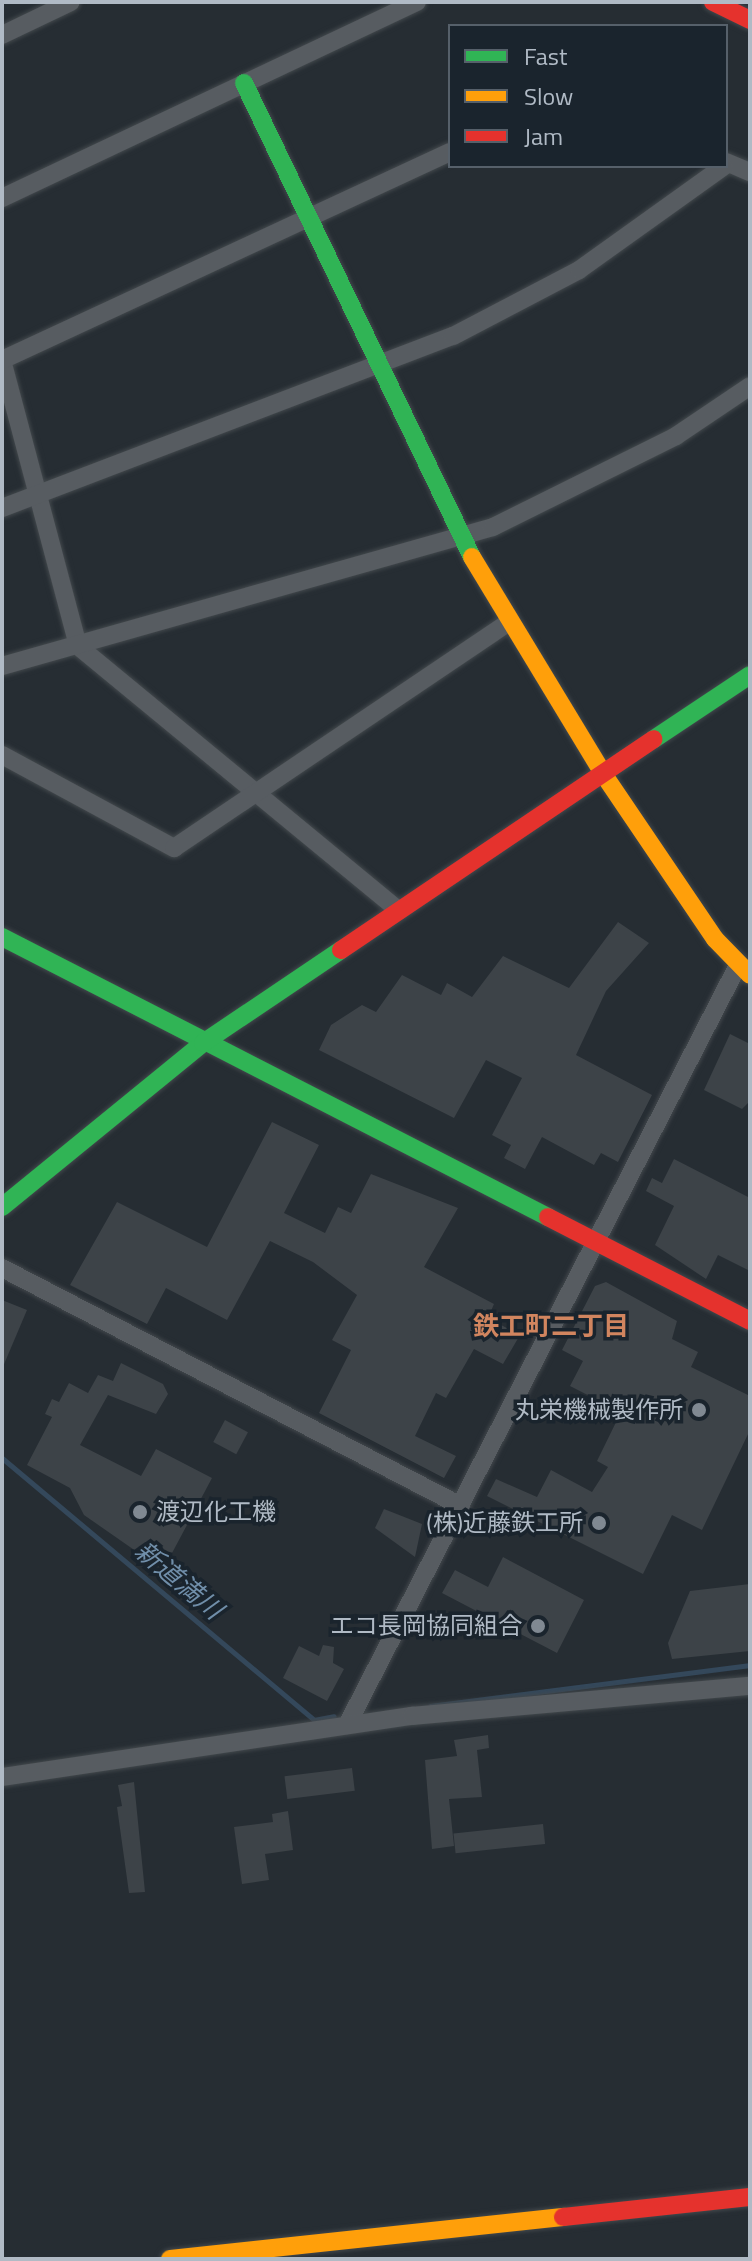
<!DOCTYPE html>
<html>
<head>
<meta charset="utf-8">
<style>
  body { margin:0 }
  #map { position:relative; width:752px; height:2261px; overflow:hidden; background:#262d33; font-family:"Titillium Web","Noto Sans JP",sans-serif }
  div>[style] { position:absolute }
  .stream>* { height:5px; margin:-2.5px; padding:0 2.5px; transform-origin:2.5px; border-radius:2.5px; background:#34485b }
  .building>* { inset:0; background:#3d4348; transform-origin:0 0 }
  .roads { filter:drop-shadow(0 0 2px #42484c) drop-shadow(0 0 2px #42484c) }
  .street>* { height:18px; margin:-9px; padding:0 9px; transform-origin:9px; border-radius:9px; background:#575c61 }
  .fast>* { height:18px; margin:-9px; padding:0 9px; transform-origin:9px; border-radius:9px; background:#30b455 }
  .slow>* { height:18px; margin:-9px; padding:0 9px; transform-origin:9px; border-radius:9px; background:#ff9f0a }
  .jam>* { height:18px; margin:-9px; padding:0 9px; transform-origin:9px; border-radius:9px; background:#e5322d }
  .dots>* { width:22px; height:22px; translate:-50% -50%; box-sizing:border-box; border:4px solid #1a242d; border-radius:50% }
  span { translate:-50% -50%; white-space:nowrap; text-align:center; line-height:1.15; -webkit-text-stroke:7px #1a242d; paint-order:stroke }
  .poi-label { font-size:24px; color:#b0bac5 }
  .right { translate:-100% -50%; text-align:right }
  .left { translate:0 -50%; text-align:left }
  .neighbourhood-label { font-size:26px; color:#d1855f; font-weight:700 }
  .water-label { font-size:26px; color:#708ea9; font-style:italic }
  .frame { position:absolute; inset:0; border:4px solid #b0bac5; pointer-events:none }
  .legend { position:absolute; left:448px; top:24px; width:280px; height:144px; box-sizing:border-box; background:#1a242d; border:2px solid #56606a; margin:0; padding:10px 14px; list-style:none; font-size:24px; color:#b0bac5 }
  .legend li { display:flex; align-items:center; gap:16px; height:40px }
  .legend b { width:40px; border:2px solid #56606a }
</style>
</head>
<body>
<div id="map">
  <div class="stream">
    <div style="left:2px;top:1458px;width:407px;rotate:40deg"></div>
    <div style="left:314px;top:1720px;width:20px;rotate:-11deg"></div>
    <div style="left:430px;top:1706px;width:323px;rotate:-7.3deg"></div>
  </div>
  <div class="building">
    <div style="clip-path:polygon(618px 922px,649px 943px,606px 991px,576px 1055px,652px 1095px,618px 1162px,601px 1153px,594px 1165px,542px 1137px,525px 1169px,504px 1158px,511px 1145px,492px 1135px,522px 1078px,486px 1060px,454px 1118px,319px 1050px,331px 1025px,362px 1005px,376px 1012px,402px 975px,441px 995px,447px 983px,472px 997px,503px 956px,569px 988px)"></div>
    <div style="clip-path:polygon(730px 1034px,750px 1044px,750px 1101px,742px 1109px,704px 1090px)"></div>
    <div style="clip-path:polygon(272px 1122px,319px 1145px,284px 1213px,325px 1233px,338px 1207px,351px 1213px,371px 1174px,458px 1208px,424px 1267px,494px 1304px,488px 1318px,520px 1335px,503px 1364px,474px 1349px,446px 1398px,436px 1393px,415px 1436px,456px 1456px,444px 1478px,319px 1413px,351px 1350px,332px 1340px,357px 1295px,313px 1262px,270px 1241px,227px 1320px,166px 1288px,147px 1324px,70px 1285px,117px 1202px,207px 1247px)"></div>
    <div style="clip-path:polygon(674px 1159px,750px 1198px,750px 1271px,718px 1255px,706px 1279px,655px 1245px,674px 1206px,646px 1191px,652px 1178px,662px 1183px)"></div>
    <div style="clip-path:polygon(606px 1282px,677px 1321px,672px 1339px,698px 1352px,691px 1367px,750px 1396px,750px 1430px,702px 1530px,672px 1515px,643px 1574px,487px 1496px,496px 1479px,537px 1497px,551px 1470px,592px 1492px,608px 1467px,597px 1461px,621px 1412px,570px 1386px,583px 1361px,562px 1350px,595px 1286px)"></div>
    <div style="clip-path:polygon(2px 1300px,27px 1310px,2px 1369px)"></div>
    <div style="clip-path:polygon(121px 1363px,163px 1384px,168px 1394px,156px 1414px,108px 1395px,80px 1445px,141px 1476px,156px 1449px,212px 1478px,163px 1570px,84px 1515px,70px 1488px,27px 1465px,52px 1417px,45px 1414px,52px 1399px,59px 1402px,69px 1383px,88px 1393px,98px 1375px,113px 1381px)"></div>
    <div style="left:225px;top:1420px;width:26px;height:25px;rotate:28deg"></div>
    <div style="clip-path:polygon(384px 1509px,422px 1524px,415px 1557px,375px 1528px)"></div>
    <div style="clip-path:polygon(503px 1557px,584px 1600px,557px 1653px,442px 1593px,455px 1570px,488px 1587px)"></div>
    <div style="clip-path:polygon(750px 1584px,750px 1651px,672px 1659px,668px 1643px,690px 1591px)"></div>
    <div style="clip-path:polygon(323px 1645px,334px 1647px,333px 1663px,344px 1669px,327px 1701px,283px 1678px,299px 1646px,319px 1656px)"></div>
    <div style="clip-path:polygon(488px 1735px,489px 1748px,477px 1750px,482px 1797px,449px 1799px,454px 1846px,432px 1849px,425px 1760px,457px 1756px,454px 1740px)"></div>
    <div style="left:352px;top:1768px;width:23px;height:68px;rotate:83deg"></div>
    <div style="clip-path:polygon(134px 1782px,145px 1892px,129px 1893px,117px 1807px,122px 1806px,118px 1785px)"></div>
    <div style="clip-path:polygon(288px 1811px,293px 1850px,265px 1854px,269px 1880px,242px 1884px,234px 1827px,273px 1822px,272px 1814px)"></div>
    <div style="left:543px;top:1824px;width:20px;height:90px;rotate:84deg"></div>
  </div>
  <div class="roads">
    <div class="street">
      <div style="left:2px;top:35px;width:76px;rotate:-25.6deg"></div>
      <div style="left:726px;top:162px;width:26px;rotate:23deg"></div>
      <div style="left:2px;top:198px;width:459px;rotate:-25.3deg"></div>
      <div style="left:2px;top:360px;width:296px;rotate:75.1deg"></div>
      <div style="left:78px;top:646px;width:416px;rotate:39.5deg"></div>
      <div style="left:2px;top:360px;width:494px;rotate:-24.9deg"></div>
      <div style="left:2px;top:508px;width:483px;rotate:-20.9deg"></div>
      <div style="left:453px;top:336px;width:142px;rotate:-27.6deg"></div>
      <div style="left:579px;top:270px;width:178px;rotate:-35.6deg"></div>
      <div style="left:2px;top:666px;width:510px;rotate:-15.81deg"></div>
      <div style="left:493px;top:527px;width:204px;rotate:-26.4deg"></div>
      <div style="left:676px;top:436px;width:89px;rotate:-34deg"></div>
      <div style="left:2px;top:755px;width:196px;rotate:28.4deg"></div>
      <div style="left:174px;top:848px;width:404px;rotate:-34deg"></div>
      <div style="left:2px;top:1268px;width:517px;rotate:27.41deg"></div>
      <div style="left:347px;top:1725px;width:852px;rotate:-62.77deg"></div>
      <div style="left:2px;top:1777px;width:415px;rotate:-8.5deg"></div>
      <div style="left:412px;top:1716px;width:339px;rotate:-5.1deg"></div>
    </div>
    <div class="fast">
      <div style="left:244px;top:83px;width:526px;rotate:64.31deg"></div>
      <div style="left:654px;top:739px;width:115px;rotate:-33.7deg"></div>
      <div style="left:2px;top:937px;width:614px;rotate:27.15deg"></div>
      <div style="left:2px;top:1207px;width:259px;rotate:-39.2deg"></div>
      <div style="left:203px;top:1043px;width:166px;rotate:-34deg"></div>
    </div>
    <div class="slow">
      <div style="left:472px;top:557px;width:255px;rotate:58.8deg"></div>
      <div style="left:604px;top:775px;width:198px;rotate:55.9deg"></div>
      <div style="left:715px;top:939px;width:50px;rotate:45.8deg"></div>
      <div style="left:170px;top:2259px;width:395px;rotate:-6.1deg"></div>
    </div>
    <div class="jam">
      <div style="left:713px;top:2px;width:41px;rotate:25.9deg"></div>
      <div style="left:341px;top:950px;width:377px;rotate:-34deg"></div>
      <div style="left:548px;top:1217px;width:227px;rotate:27.2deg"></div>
      <div style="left:563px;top:2217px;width:188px;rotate:-6.1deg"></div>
    </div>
  </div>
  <div class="dots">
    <div style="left:699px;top:1410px;background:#808992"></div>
    <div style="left:140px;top:1512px;background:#808992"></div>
    <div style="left:599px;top:1523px;background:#808992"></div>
    <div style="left:538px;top:1626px;background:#808992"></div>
  </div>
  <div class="poi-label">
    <span class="right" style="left:683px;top:1410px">丸栄機械製作所</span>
    <span class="left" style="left:156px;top:1512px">渡辺化工機</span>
    <span class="right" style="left:583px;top:1523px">(株)近藤鉄工所</span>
    <span class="right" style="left:522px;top:1626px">エコ長岡協同組合</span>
  </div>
  <div class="neighbourhood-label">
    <span style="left:551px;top:1326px">鉄工町二丁目</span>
  </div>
  <div class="water-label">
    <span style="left:179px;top:1580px;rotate:40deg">新道満川</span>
  </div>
  <div class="frame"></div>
  <ul class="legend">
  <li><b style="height:10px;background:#30b455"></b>Fast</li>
  <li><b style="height:10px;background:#ff9f0a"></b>Slow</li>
  <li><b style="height:10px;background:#e5322d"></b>Jam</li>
  </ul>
</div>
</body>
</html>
